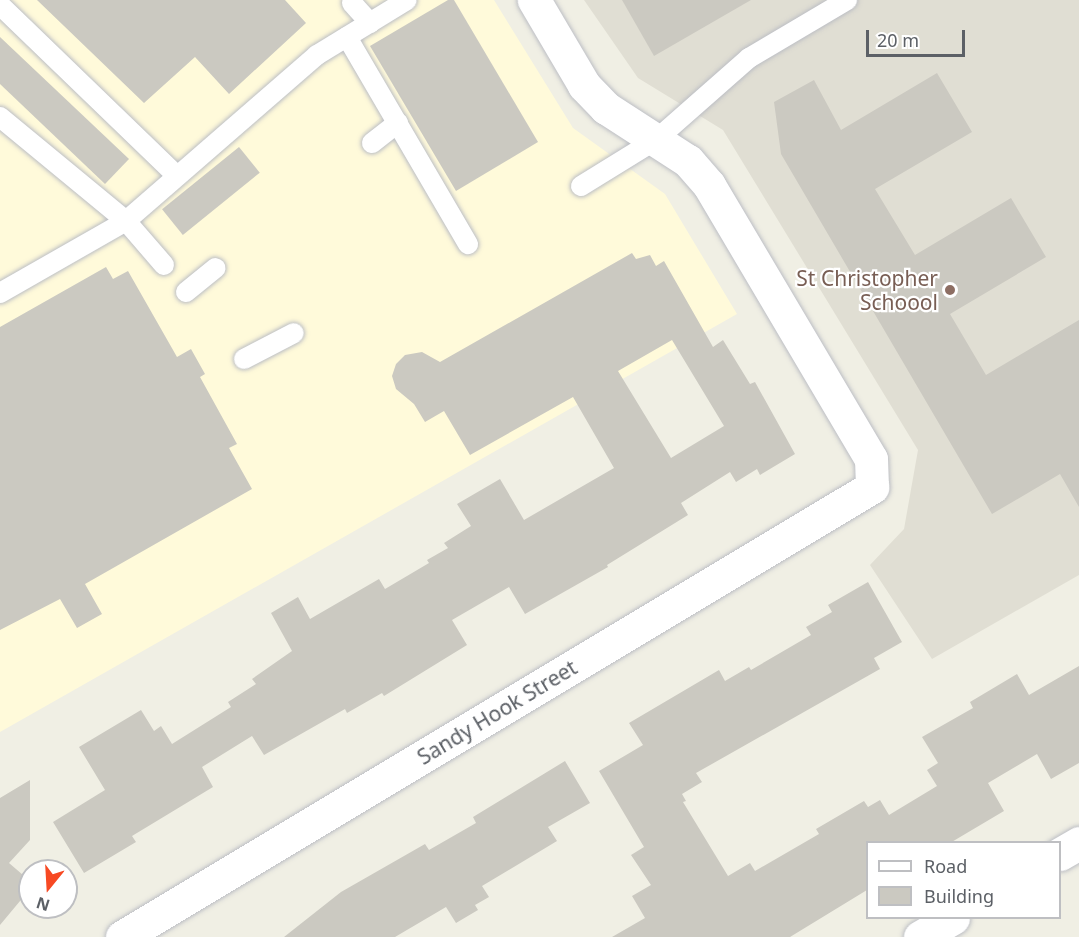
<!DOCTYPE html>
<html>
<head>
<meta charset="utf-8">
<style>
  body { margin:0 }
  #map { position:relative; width:1079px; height:937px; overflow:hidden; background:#f0efe4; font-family:"Noto Sans",sans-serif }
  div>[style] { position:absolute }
  .commercial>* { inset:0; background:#fffada }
  .education>* { inset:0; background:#e0ded3 }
  .building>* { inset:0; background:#cbc9c1; transform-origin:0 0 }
  .roads { filter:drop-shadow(0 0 2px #bcbec4) drop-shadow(0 0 2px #bcbec4) }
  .service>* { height:20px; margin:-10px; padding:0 10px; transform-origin:10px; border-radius:10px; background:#fff }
  .minor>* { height:33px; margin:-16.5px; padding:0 16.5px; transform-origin:16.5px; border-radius:16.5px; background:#fff }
  .dots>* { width:16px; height:16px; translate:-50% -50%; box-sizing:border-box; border:3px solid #fff; border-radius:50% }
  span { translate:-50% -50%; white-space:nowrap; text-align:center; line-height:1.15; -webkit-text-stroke:4.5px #fff; paint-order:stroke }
  .education-label { font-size:21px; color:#785e54 }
  .right { translate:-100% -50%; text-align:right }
  .street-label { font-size:21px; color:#5c6066 }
  .legend { position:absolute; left:866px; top:841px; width:195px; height:78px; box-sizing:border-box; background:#fff; border:2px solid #bebfc2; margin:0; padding:8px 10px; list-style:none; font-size:18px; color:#5c6066 }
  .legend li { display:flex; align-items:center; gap:12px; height:30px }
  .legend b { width:30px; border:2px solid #bebfc2 }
  .north { position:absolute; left:18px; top:859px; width:60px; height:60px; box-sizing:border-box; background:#fff; border:2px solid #bebfc2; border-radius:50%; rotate:198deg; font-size:16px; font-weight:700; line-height:24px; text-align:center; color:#5c6066 }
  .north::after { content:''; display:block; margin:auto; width:21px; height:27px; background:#f74923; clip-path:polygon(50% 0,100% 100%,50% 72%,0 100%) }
  .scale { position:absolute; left:866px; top:30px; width:99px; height:27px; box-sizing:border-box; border:3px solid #5c6066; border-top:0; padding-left:8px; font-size:18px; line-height:21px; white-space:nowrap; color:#5c6066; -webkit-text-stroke:4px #fff; paint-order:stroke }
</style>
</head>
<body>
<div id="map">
  <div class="commercial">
    <div style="clip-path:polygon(0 0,494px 0,573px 128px,665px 194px,737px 314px,0 732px)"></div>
  </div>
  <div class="education">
    <div style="clip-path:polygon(584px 0,1079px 0,1079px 575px,932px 659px,870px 565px,904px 529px,918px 450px,723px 130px,638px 78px)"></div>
  </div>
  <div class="building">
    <div style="clip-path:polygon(37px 0,285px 0,306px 23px,229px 94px,195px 57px,144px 103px)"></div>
    <div style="clip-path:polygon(448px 0,454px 0,538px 142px,456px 191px,370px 46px)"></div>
    <div style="clip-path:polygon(622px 0,751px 0,654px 56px)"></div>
    <div style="clip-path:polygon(0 37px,129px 159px,105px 184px,0 84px)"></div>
    <div style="clip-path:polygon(937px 73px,972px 132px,875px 189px,915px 255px,1011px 198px,1046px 257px,950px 314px,986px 375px,1079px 320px,1079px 507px,1060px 474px,992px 514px,781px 154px,774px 102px,814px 80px,841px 130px)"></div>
    <div style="left:239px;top:147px;width:33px;height:99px;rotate:51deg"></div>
    <div style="clip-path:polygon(evenodd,632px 253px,636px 259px,650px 255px,656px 266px,664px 261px,713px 347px,723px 340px,750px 384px,755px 382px,795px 454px,760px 475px,757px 469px,736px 482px,730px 472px,681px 503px,688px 515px,607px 565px,608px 567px,525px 614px,509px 587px,452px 620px,467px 645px,384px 696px,382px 693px,347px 713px,345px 709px,264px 755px,252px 736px,202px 767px,213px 787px,132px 836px,136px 842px,84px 873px,53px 822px,105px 790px,79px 747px,141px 710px,154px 731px,161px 726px,172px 744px,231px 707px,228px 702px,256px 684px,252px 679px,292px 651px,271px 613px,298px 597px,310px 619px,379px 579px,385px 589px,429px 563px,427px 560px,448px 548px,444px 543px,471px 526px,457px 504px,500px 479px,524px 520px,614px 468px,573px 397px,470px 455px,444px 411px,425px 422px,414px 404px,396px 389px,392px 376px,396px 364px,405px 355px,422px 352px,440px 362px,632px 253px,672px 340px,724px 426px,671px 458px,618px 371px,672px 340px)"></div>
    <div style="clip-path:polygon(106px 267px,113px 279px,128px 271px,177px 357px,191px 349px,205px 374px,200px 377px,237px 444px,229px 448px,252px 489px,85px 584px,102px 614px,77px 628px,60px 599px,0 630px,0 327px)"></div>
    <div style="clip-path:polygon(868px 582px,902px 642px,874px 658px,880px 669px,696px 773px,702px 782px,682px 794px,686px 801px,683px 802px,728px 876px,750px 863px,755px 871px,819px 834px,816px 829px,864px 801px,868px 807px,880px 800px,889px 815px,937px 786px,927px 770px,938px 763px,922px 737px,973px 708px,970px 702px,1017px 674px,1029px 695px,1079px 666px,1079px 763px,1051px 779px,1037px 754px,988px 783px,1004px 811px,950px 843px,867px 843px,867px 890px,790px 937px,612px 937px,645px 918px,632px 896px,651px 885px,631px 855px,644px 847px,599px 771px,643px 745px,629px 723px,719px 670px,725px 681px,749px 667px,751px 670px,811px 635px,806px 627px,832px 612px,828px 605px)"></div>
    <div style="clip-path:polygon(565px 761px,590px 803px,548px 827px,557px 841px,482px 886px,489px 897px,475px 905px,478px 910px,456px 923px,446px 907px,395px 937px,284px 937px,341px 892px,425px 844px,429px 850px,476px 823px,473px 817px)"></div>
    <div style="clip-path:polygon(30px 780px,30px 840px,9px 863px,30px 881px,30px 889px,0 925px,0 798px)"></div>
  </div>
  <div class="roads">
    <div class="service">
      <div style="left:352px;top:3px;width:27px;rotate:48deg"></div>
      <div style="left:0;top:5px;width:246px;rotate:44deg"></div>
      <div style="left:347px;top:37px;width:240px;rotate:59.7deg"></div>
      <div style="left:0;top:117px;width:163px;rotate:39.5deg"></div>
      <div style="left:126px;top:221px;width:58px;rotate:49.2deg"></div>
      <div style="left:372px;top:143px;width:33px;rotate:-38deg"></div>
      <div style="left:581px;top:186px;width:89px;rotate:-31.7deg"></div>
      <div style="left:657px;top:139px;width:123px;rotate:-41.4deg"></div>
      <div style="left:749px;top:58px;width:114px;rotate:-30.6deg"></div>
      <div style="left:186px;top:292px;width:38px;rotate:-39deg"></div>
      <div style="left:0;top:293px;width:145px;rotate:-29.7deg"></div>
      <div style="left:126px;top:221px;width:253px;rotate:-41deg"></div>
      <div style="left:317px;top:55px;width:105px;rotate:-31.4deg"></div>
      <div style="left:244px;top:359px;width:56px;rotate:-27.5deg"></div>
    </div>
    <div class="minor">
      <div style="left:1060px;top:854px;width:22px;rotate:-30deg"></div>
      <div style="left:122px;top:937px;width:875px;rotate:-30.96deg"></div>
      <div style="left:872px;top:487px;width:28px;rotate:-92deg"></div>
      <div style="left:871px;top:459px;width:318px;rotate:-120.6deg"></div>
      <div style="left:709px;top:185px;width:32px;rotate:-131deg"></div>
      <div style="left:688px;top:161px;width:98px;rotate:-147.1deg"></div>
      <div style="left:606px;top:108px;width:32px;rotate:-134deg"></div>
      <div style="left:584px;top:85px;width:99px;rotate:-120.5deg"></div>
      <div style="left:920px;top:937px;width:38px;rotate:-30deg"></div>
    </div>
  </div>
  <div class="dots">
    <div style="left:950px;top:290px;background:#8d6e63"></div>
  </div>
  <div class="education-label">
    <span class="right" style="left:938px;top:290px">St Christopher<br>Schoool</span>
  </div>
  <div class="street-label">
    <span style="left:497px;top:712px;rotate:-31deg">Sandy Hook Street</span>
  </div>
  <ul class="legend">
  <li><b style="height:8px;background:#fff"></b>Road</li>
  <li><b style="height:16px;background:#cbc9c1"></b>Building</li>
  </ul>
  <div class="north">N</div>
  <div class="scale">20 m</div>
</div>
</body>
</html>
